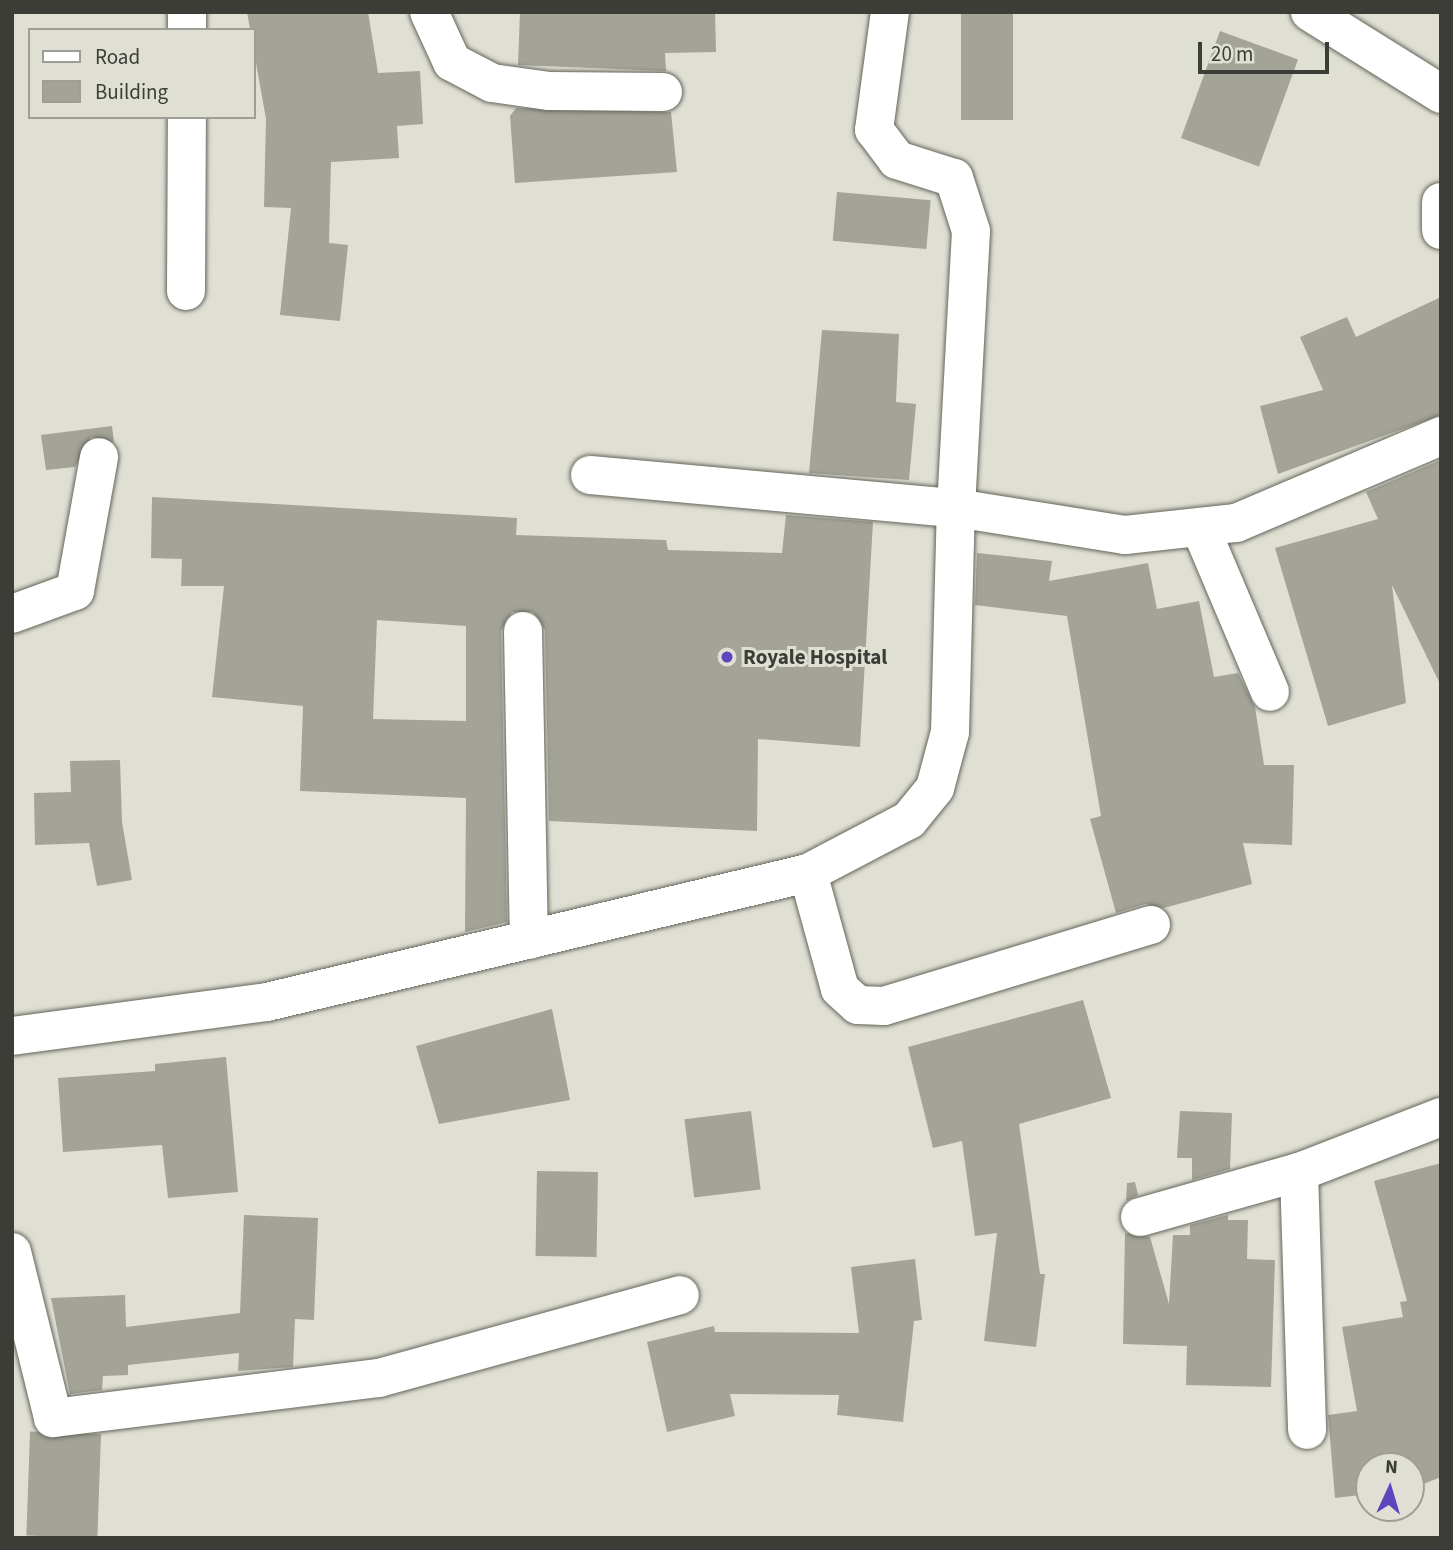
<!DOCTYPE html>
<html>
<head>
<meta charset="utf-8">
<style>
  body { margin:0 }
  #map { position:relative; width:1453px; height:1550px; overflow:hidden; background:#dfdfd4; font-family:"Source Sans 3",sans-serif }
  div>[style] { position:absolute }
  .building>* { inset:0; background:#a3a398; transform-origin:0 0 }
  .roads { filter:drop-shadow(0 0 2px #65655b) drop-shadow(0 0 2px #65655b) }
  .minor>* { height:38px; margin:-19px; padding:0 19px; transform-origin:19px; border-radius:19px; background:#fff }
  .dots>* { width:19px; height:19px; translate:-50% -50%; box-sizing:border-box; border:4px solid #dfdfd4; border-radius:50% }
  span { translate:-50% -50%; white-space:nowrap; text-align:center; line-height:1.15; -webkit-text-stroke:6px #dfdfd4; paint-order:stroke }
  .poi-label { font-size:21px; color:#3d3d38; font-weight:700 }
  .left { translate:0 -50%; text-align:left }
  .frame { position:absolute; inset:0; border:14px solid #3d3d38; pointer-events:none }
  .legend { position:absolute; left:28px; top:28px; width:228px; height:91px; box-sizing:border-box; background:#dfdfd4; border:2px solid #9e9e96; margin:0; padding:9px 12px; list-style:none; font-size:21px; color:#3d3d38 }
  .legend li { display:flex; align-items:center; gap:14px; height:35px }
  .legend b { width:35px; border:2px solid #9e9e96 }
  .north { position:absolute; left:1355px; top:1452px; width:70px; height:70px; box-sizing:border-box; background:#dfdfd4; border:2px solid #9e9e96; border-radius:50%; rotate:4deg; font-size:19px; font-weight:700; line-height:28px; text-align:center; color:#3d3d38 }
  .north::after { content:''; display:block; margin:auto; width:24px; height:32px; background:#5c46be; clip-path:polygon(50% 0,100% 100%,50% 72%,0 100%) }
  .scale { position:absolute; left:1198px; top:42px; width:131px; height:32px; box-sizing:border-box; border:4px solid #3d3d38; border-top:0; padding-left:9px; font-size:21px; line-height:24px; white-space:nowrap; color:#3d3d38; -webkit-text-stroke:5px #dfdfd4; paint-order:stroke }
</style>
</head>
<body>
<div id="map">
  <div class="building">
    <div style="clip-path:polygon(247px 12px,368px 12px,378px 73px,420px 71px,423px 124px,397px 126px,399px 158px,331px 162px,329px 243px,348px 245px,340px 321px,280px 315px,291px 208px,264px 207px,266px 119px)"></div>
    <div style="clip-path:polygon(520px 12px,715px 12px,716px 52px,665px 53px,666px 71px,518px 65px)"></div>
    <div style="left:961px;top:12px;width:52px;height:108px"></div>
    <div style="left:1220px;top:31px;width:83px;height:114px;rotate:20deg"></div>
    <div style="clip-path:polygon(516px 108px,671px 112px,677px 172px,515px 183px,510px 116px)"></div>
    <div style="left:837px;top:192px;width:94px;height:49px;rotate:5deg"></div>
    <div style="clip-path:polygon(1441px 297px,1441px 415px,1278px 474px,1260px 406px,1323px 390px,1300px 337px,1347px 317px,1356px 337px)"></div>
    <div style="clip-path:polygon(822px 330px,899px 334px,896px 402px,916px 404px,909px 480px,809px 473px)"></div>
    <div style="clip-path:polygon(112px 426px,114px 442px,91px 437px,75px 467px,46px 470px,41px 435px)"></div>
    <div style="clip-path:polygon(1441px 460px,1441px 686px,1392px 585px,1406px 703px,1328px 726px,1275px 548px,1378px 519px,1366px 492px)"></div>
    <div style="clip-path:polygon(evenodd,152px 497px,517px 518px,516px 535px,666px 540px,668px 550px,782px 553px,786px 515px,873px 522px,860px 747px,758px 739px,757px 831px,549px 821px,545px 630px,533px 612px,512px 612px,501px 631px,507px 922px,465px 932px,466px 798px,300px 791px,303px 706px,212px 697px,224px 586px,181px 586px,182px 559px,151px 558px,152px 497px,377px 620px,466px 626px,466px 721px,373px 719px,377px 620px)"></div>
    <div style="clip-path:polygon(977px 553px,1052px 561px,1049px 581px,1148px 563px,1157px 609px,1199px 601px,1214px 677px,1238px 673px,1255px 707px,1264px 765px,1294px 765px,1292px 845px,1243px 843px,1252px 884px,1164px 908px,1145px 904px,1116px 913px,1090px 819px,1101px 816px,1067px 616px,975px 605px)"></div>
    <div style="clip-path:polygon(120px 760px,122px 822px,132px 880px,97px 886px,89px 843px,35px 845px,34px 793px,71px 792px,70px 761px)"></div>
    <div style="clip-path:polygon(1083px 1000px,1111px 1098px,1019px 1124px,1040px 1274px,1045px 1274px,1036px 1347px,984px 1341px,997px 1233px,975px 1236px,962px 1141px,933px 1148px,908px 1047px)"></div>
    <div style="clip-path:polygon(552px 1009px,570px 1100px,439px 1124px,416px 1046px)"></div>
    <div style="clip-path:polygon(226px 1057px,238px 1192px,168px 1198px,162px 1145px,63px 1152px,58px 1078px,155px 1071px,155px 1064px)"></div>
    <div style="left:751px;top:1111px;width:79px;height:67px;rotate:83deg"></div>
    <div style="clip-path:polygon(1180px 1111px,1232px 1113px,1230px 1169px,1192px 1180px,1192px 1158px,1177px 1158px)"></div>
    <div style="clip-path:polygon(1441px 1163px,1441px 1477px,1411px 1489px,1411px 1466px,1369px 1466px,1369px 1494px,1335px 1498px,1328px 1415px,1357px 1411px,1342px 1327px,1403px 1317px,1400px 1302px,1407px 1301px,1374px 1181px)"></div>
    <div style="left:537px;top:1171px;width:61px;height:85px;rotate:1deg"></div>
    <div style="clip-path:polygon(1135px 1182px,1138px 1195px,1126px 1201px,1127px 1183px)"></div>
    <div style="clip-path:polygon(244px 1215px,318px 1218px,314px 1320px,295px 1319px,293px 1367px,238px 1371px,239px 1353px,128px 1365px,128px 1375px,103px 1376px,102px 1390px,70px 1394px,51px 1298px,125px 1295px,126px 1327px,240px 1313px)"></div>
    <div style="clip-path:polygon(1228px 1215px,1228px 1220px,1248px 1220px,1247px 1259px,1275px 1260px,1271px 1387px,1186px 1385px,1187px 1346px,1123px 1344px,1125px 1233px,1150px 1237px,1169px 1304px,1173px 1235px,1190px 1235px,1190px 1225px)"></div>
    <div style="clip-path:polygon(915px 1259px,922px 1320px,914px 1321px,903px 1422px,837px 1415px,839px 1395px,730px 1394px,735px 1416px,667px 1432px,647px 1342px,714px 1326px,715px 1332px,859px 1333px,851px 1267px)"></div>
    <div style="left:101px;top:1434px;width:104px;height:71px;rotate:92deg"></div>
  </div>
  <div class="roads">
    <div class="minor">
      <div style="left:429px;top:12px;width:55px;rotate:65.3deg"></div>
      <div style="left:452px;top:62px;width:45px;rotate:27.7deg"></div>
      <div style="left:492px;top:83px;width:58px;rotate:8deg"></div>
      <div style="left:549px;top:91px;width:114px;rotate:0.5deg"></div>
      <div style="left:1310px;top:12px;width:155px;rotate:32deg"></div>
      <div style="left:187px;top:30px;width:18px;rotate:-90deg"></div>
      <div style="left:1441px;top:202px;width:28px;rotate:90deg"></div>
      <div style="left:186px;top:291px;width:174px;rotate:-89.7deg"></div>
      <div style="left:590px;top:475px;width:367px;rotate:5.2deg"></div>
      <div style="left:956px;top:508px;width:277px;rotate:-86.9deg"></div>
      <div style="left:971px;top:231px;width:56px;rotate:-107.8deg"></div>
      <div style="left:954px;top:178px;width:60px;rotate:-162.5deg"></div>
      <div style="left:897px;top:160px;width:38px;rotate:-127deg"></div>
      <div style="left:874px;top:130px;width:119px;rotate:-82.3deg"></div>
      <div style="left:1200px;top:527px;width:179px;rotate:67deg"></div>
      <div style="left:12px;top:614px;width:67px;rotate:-20.1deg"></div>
      <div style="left:75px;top:591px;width:136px;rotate:-79.8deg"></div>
      <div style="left:523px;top:631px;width:309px;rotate:88.9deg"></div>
      <div style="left:808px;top:873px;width:120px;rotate:74.6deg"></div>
      <div style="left:840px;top:989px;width:24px;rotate:42deg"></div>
      <div style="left:858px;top:1005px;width:26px;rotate:2deg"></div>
      <div style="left:884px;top:1006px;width:279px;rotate:-16.9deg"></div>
      <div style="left:12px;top:1036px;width:257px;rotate:-7.6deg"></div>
      <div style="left:267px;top:1002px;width:556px;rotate:-13.41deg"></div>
      <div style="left:808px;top:873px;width:114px;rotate:-27.7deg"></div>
      <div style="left:909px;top:820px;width:41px;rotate:-50.9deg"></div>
      <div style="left:935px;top:788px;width:58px;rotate:-75deg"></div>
      <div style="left:950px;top:732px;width:224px;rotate:-88.5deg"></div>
      <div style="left:956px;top:508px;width:171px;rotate:9.1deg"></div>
      <div style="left:1125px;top:535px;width:112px;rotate:-6.2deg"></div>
      <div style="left:1236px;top:523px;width:223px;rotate:-23deg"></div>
      <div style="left:1299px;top:1172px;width:258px;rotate:88.2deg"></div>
      <div style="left:1140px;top:1217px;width:165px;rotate:-15.8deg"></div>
      <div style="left:1299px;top:1172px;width:152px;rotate:-21.2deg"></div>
      <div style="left:12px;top:1252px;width:171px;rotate:76.1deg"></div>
      <div style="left:53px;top:1418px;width:328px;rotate:-7deg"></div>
      <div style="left:379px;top:1378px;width:312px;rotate:-15.4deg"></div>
    </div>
  </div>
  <div class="dots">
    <div style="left:727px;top:657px;background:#5c46be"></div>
  </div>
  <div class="poi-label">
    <span class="left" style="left:743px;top:657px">Royale Hospital</span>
  </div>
  <div class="frame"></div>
  <ul class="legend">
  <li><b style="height:9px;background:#fff"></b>Road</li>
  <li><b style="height:19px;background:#a3a398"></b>Building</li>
  </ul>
  <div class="north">N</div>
  <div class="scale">20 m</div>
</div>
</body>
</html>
